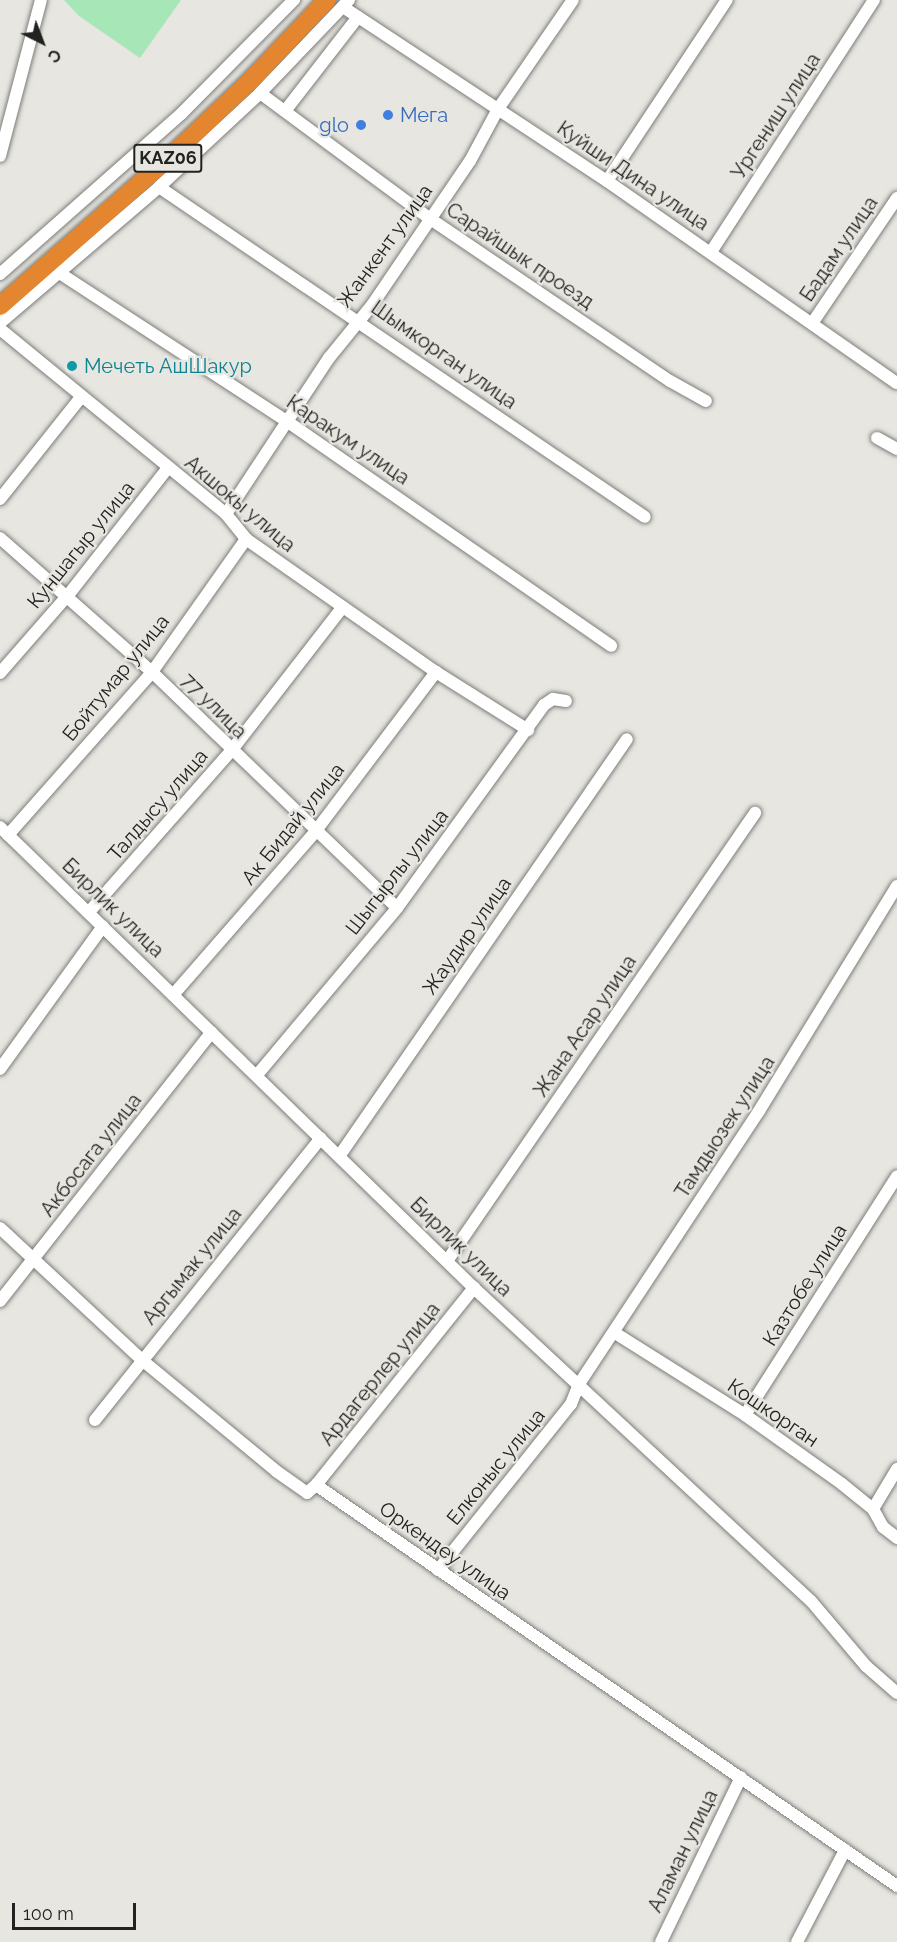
<!DOCTYPE html>
<html>
<head>
<meta charset="utf-8">
<style>
  body { margin:0 }
  #map { position:relative; width:897px; height:1942px; overflow:hidden; background:#e7e6e1; font-family:Raleway,sans-serif }
  div>[style] { position:absolute }
  .green>* { inset:0; background:#a7e6b7 }
  .roads { filter:drop-shadow(0 0 2px #7e7d79) drop-shadow(0 0 2px #7e7d79) }
  .minor>* { height:12px; margin:-6px; padding:0 6px; transform-origin:6px; border-radius:6px; background:#fff }
  .highway>* { height:18px; margin:-9px; padding:0 9px; transform-origin:9px; border-radius:9px; background:#e4852f }
  .dots>* { width:16px; height:16px; translate:-50% -50%; box-sizing:border-box; border:3px solid #e7e6e1; border-radius:50% }
  span { translate:-50% -50%; white-space:nowrap; text-align:center; line-height:1.15; -webkit-text-stroke:4.5px #e7e6e1; paint-order:stroke }
  .shield-label span { padding:2px 4px; background:#e7e6e1; border:2px solid; border-radius:4px; -webkit-text-stroke-width:0 }
  .shield-label { font-size:18px; color:#222220; font-weight:700 }
  .shop-label { font-size:20px; color:#366cbe }
  .left { translate:0 -50%; text-align:left }
  .right { translate:-100% -50%; text-align:right }
  .street-label { font-size:20px; color:#222220 }
  .culture-label { font-size:20px; color:#0d838f }
  .north { position:absolute; left:12px; top:12px; width:60px; height:60px; -webkit-text-stroke:4px #e7e6e1; paint-order:stroke; rotate:138deg; font-size:16px; font-weight:700; line-height:24px; text-align:center; color:#222220 }
  .north::after { content:''; display:block; margin:auto; width:21px; height:27px; background:#222220; clip-path:polygon(50% 0,100% 100%,50% 72%,0 100%) }
  .scale { position:absolute; left:12px; top:1903px; width:124px; height:27px; box-sizing:border-box; border:3px solid #222220; border-top:0; padding-left:8px; font-size:18px; line-height:21px; white-space:nowrap; color:#222220; -webkit-text-stroke:4px #e7e6e1; paint-order:stroke }
</style>
</head>
<body>
<div id="map">
  <div class="green">
    <div style="clip-path:polygon(64px 0,181px 0,140px 58px,79px 16px)"></div>
  </div>
  <div class="roads">
    <div class="minor">
      <div style="left:343px;top:7px;width:316px;rotate:33.4deg"></div>
      <div style="left:607px;top:181px;width:353px;rotate:34.9deg"></div>
      <div style="left:260px;top:93px;width:210px;rotate:36.5deg"></div>
      <div style="left:429px;top:218px;width:291px;rotate:34.1deg"></div>
      <div style="left:670px;top:381px;width:41px;rotate:29.1deg"></div>
      <div style="left:285px;top:111px;width:119px;rotate:-52.2deg"></div>
      <div style="left:0;top:156px;width:161px;rotate:-75.3deg"></div>
      <div style="left:607px;top:181px;width:217px;rotate:-56.5deg"></div>
      <div style="left:159px;top:187px;width:587px;rotate:34.18deg"></div>
      <div style="left:711px;top:252px;width:300px;rotate:-57.1deg"></div>
      <div style="left:58px;top:272px;width:275px;rotate:33.1deg"></div>
      <div style="left:288px;top:422px;width:393px;rotate:34.7deg"></div>
      <div style="left:0;top:274px;width:242px;rotate:-41.5deg"></div>
      <div style="left:181px;top:114px;width:161px;rotate:-45.3deg"></div>
      <div style="left:813px;top:322px;width:150px;rotate:-55.9deg"></div>
      <div style="left:0;top:323px;width:209px;rotate:-40.5deg"></div>
      <div style="left:159px;top:187px;width:138px;rotate:-42.9deg"></div>
      <div style="left:260px;top:93px;width:129px;rotate:-46.3deg"></div>
      <div style="left:0;top:329px;width:292px;rotate:39.3deg"></div>
      <div style="left:226px;top:514px;width:32px;rotate:51deg"></div>
      <div style="left:246px;top:539px;width:232px;rotate:35deg"></div>
      <div style="left:436px;top:672px;width:109px;rotate:32.2deg"></div>
      <div style="left:877px;top:438px;width:23px;rotate:29deg"></div>
      <div style="left:0;top:499px;width:130px;rotate:-51.5deg"></div>
      <div style="left:226px;top:514px;width:187px;rotate:-56.6deg"></div>
      <div style="left:329px;top:358px;width:68px;rotate:-50.9deg"></div>
      <div style="left:372px;top:305px;width:174px;rotate:-55.8deg"></div>
      <div style="left:470px;top:161px;width:59px;rotate:-61.7deg"></div>
      <div style="left:498px;top:109px;width:132px;rotate:-55.5deg"></div>
      <div style="left:0;top:538px;width:203px;rotate:41.4deg"></div>
      <div style="left:152px;top:672px;width:340px;rotate:43.9deg"></div>
      <div style="left:0;top:673px;width:105px;rotate:-48.9deg"></div>
      <div style="left:69px;top:594px;width:159px;rotate:-51.9deg"></div>
      <div style="left:0;top:827px;width:661px;rotate:44.2deg"></div>
      <div style="left:474px;top:1288px;width:460px;rotate:42.9deg"></div>
      <div style="left:811px;top:1601px;width:85px;rotate:49.8deg"></div>
      <div style="left:866px;top:1666px;width:41px;rotate:41.1deg"></div>
      <div style="left:8px;top:835px;width:217px;rotate:-48.5deg"></div>
      <div style="left:152px;top:672px;width:163px;rotate:-54.7deg"></div>
      <div style="left:89px;top:912px;width:215px;rotate:-48.6deg"></div>
      <div style="left:231px;top:751px;width:181px;rotate:-52.2deg"></div>
      <div style="left:173px;top:995px;width:216px;rotate:-48.9deg"></div>
      <div style="left:315px;top:832px;width:201px;rotate:-52.9deg"></div>
      <div style="left:0;top:1069px;width:176px;rotate:-54.2deg"></div>
      <div style="left:257px;top:1075px;width:218px;rotate:-50deg"></div>
      <div style="left:397px;top:908px;width:251px;rotate:-54.1deg"></div>
      <div style="left:544px;top:705px;width:11px;rotate:-34deg"></div>
      <div style="left:553px;top:699px;width:13px;rotate:9deg"></div>
      <div style="left:340px;top:1155px;width:505px;rotate:-55.4deg"></div>
      <div style="left:0;top:1228px;width:194px;rotate:42.9deg"></div>
      <div style="left:142px;top:1360px;width:174px;rotate:39.6deg"></div>
      <div style="left:276px;top:1471px;width:38px;rotate:35deg"></div>
      <div style="left:307px;top:1493px;width:12px;rotate:-42deg"></div>
      <div style="left:316px;top:1485px;width:706px;rotate:34.61deg"></div>
      <div style="left:447px;top:1261px;width:544px;rotate:-55.49deg"></div>
      <div style="left:0;top:1301px;width:342px;rotate:-51.8deg"></div>
      <div style="left:615px;top:1333px;width:154px;rotate:32.2deg"></div>
      <div style="left:745px;top:1415px;width:119px;rotate:35.4deg"></div>
      <div style="left:842px;top:1484px;width:40px;rotate:39deg"></div>
      <div style="left:873px;top:1509px;width:21px;rotate:61deg"></div>
      <div style="left:883px;top:1527px;width:18px;rotate:38deg"></div>
      <div style="left:745px;top:1415px;width:283px;rotate:-57.5deg"></div>
      <div style="left:95px;top:1420px;width:361px;rotate:-51.3deg"></div>
      <div style="left:316px;top:1485px;width:253px;rotate:-51.3deg"></div>
      <div style="left:873px;top:1509px;width:47px;rotate:-59deg"></div>
      <div style="left:438px;top:1570px;width:213px;rotate:-51.3deg"></div>
      <div style="left:571px;top:1404px;width:22px;rotate:-68deg"></div>
      <div style="left:579px;top:1384px;width:327px;rotate:-56.6deg"></div>
      <div style="left:759px;top:1111px;width:264px;rotate:-58.5deg"></div>
      <div style="left:661px;top:1942px;width:183px;rotate:-64.1deg"></div>
      <div style="left:797px;top:1942px;width:104px;rotate:-62.4deg"></div>
    </div>
    <div class="highway">
      <div style="left:0;top:306px;width:229px;rotate:-41.3deg"></div>
      <div style="left:172px;top:155px;width:108px;rotate:-43.5deg"></div>
      <div style="left:250px;top:81px;width:112px;rotate:-46.5deg"></div>
    </div>
  </div>
  <div class="dots">
    <div style="left:388px;top:115px;background:#3f7fe0"></div>
    <div style="left:361px;top:125px;background:#3f7fe0"></div>
    <div style="left:72px;top:366px;background:#0f9aa8"></div>
  </div>
  <div class="shield-label">
    <span style="left:168px;top:158px">KАZ06</span>
  </div>
  <div class="shop-label">
    <span class="left" style="left:400px;top:115px">Мега</span>
    <span class="right" style="left:349px;top:125px">glo</span>
  </div>
  <div class="street-label">
    <span style="left:776px;top:116px;rotate:-57deg">Ургениш улица</span>
    <span style="left:633px;top:176px;rotate:34deg">Куйши Дина улица</span>
    <span style="left:385px;top:246px;rotate:-54deg">Жанкент улица</span>
    <span style="left:839px;top:249px;rotate:-56deg">Бадам улица</span>
    <span style="left:520px;top:256px;rotate:34deg">Сарайшык проезд</span>
    <span style="left:444px;top:355px;rotate:35deg">Шымкорган улица</span>
    <span style="left:348px;top:440px;rotate:34deg">Каракум улица</span>
    <span style="left:240px;top:504px;rotate:40deg">Акшокы улица</span>
    <span style="left:81px;top:545px;rotate:-51deg">Куншагыр улица</span>
    <span style="left:116px;top:678px;rotate:-51deg">Бойтумар улица</span>
    <span style="left:214px;top:706px;rotate:45deg">77 улица</span>
    <span style="left:158px;top:805px;rotate:-49deg">Талдысу улица</span>
    <span style="left:293px;top:824px;rotate:-51deg">Ак Бидай улица</span>
    <span style="left:397px;top:872px;rotate:-52deg">Шыгырлы улица</span>
    <span style="left:113px;top:908px;rotate:44deg">Бирлик улица</span>
    <span style="left:467px;top:936px;rotate:-55deg">Жаудир улица</span>
    <span style="left:585px;top:1026px;rotate:-56deg">Жана Асар улица</span>
    <span style="left:725px;top:1127px;rotate:-57deg">Тамдыозек улица</span>
    <span style="left:91px;top:1155px;rotate:-52deg">Акбосага улица</span>
    <span style="left:461px;top:1247px;rotate:44deg">Бирлик улица</span>
    <span style="left:192px;top:1266px;rotate:-51deg">Аргымак улица</span>
    <span style="left:805px;top:1285px;rotate:-58deg">Казтобе улица</span>
    <span style="left:380px;top:1374px;rotate:-51deg">Ардагерлер улица</span>
    <span style="left:773px;top:1413px;rotate:34deg">Кошкорган</span>
    <span style="left:496px;top:1467px;rotate:-51deg">Елконыс улица</span>
    <span style="left:445px;top:1551px;rotate:35deg">Оркендеу улица</span>
    <span style="left:683px;top:1851px;rotate:-64deg">Аламан улица</span>
  </div>
  <div class="culture-label">
    <span class="left" style="left:84px;top:366px">Мечеть АшШакур</span>
  </div>
  <div class="north">С</div>
  <div class="scale">100 m</div>
</div>
</body>
</html>
